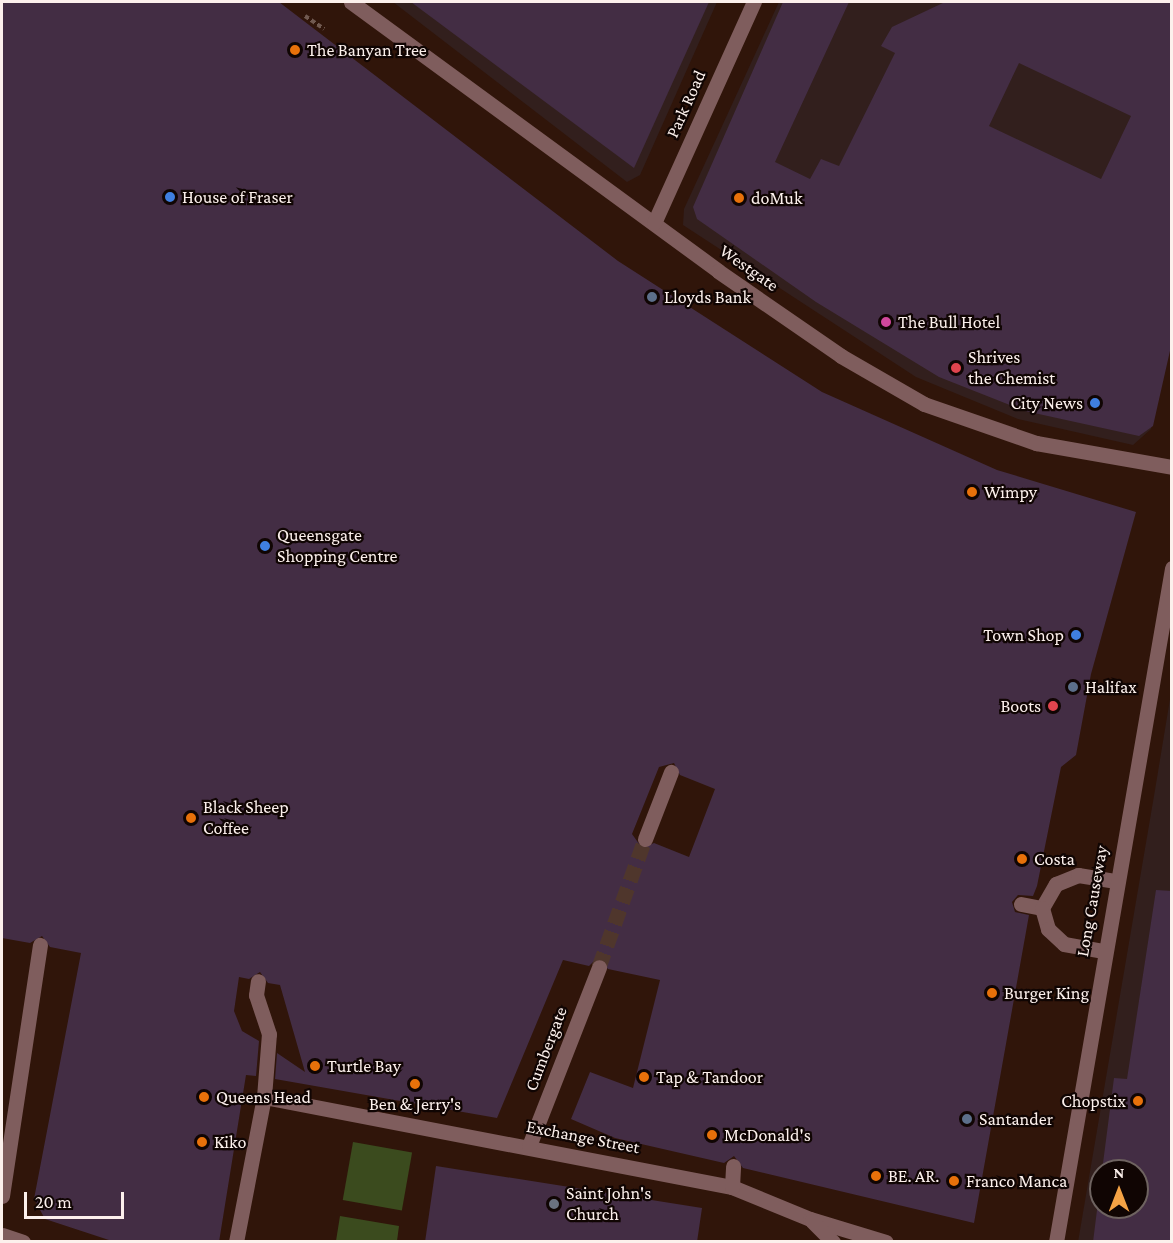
<!DOCTYPE html>
<html>
<head>
<meta charset="utf-8">
<style>
  body { margin:0 }
  #map { position:relative; width:1173px; height:1243px; overflow:hidden; background:#30150a; font-family:"Crimson Pro",serif }
  div>[style] { position:absolute }
  .commercial>* { inset:0; background:#321f1d }
  .green>* { inset:0; background:#3b4b1e; transform-origin:0 0 }
  .building>* { inset:0; background:#432d44 }
  .street-tunnel>* { height:15px; margin-top:-7.5px; transform-origin:0; background:repeating-linear-gradient(90deg,#4f362c 0 15px,transparent 0 23px) }
  .path>* { height:4px; margin-top:-2px; transform-origin:0; background:repeating-linear-gradient(90deg,#715a51 0 4.5px,transparent 0 7.5px) }
  .street>* { height:15px; margin:-7.5px; padding:0 7.5px; transform-origin:7.5px; border-radius:7.5px; background:#7f5d5d }
  .dots>* { width:16px; height:16px; translate:-50% -50%; box-sizing:border-box; border:3px solid #100503; border-radius:50% }
  span { translate:-50% -50%; white-space:nowrap; text-align:center; line-height:1.15; -webkit-text-stroke:4.5px #100503; paint-order:stroke }
  .poi-label { font-size:18px; color:#fcf0ec }
  .left { translate:0 -50%; text-align:left }
  .right { translate:-100% -50%; text-align:right }
  .street-label { font-size:18px; color:#fcf0ec }
  .frame { position:absolute; inset:0; border:3px solid #fcf0ec; pointer-events:none }
  .north { position:absolute; left:1089px; top:1159px; width:60px; height:60px; box-sizing:border-box; background:#100503; border:2px solid #6e6360; border-radius:50%; rotate:0deg; font-size:16px; font-weight:700; line-height:24px; text-align:center; color:#fcf0ec }
  .north::after { content:''; display:block; margin:auto; width:21px; height:27px; background:#f5a345; clip-path:polygon(50% 0,100% 100%,50% 72%,0 100%) }
  .scale { position:absolute; left:24px; top:1192px; width:100px; height:27px; box-sizing:border-box; border:3px solid #fcf0ec; border-top:0; padding-left:8px; font-size:18px; line-height:21px; white-space:nowrap; color:#fcf0ec; -webkit-text-stroke:4px #100503; paint-order:stroke }
</style>
</head>
<body>
<div id="map">
  <div class="commercial">
    <div style="clip-path:polygon(393px 2px,717px 2px,640px 175px,627px 182px)"></div>
    <div style="clip-path:polygon(779px 2px,1171px 2px,1171px 333px,1151px 429px,1133px 445px,1018px 419px,916px 377px,683px 225px,684px 209px)"></div>
    <div style="clip-path:polygon(evenodd,1171px 693px,1171px 1241px,1078px 1242px,1155px 790px,1171px 693px,1101px 1171px,1137px 1171px,1137px 1207px,1101px 1207px,1101px 1171px)"></div>
  </div>
  <div class="green">
    <div style="left:353px;top:1142px;width:60px;height:59px;rotate:10deg"></div>
    <div style="clip-path:polygon(340px 1216px,399px 1226px,397px 1241px,336px 1241px)"></div>
  </div>
  <div class="building">
    <div style="clip-path:polygon(evenodd,2px 2px,279px 2px,618px 261px,822px 392px,997px 470px,1136px 512px,1091px 674px,1076px 755px,1061px 767px,1037px 886px,1033px 896px,1018px 895px,1012px 902px,1015px 912px,1029px 915px,974px 1223px,743px 1168px,734px 1156px,724px 1163px,615px 1138px,571px 1119px,590px 1072px,633px 1088px,660px 980px,608px 969px,598px 957px,589px 966px,563px 960px,497px 1118px,275px 1079px,277px 1053px,305px 1072px,280px 985px,268px 983px,260px 972px,249px 979px,239px 977px,234px 1011px,242px 1031px,259px 1041px,256px 1076px,246px 1075px,219px 1242px,115px 1242px,45px 1219px,34px 1199px,81px 953px,50px 947px,42px 936px,30px 943px,2px 938px,2px 2px,674px 763px,680px 775px,715px 789px,689px 857px,654px 843px,642px 848px,632px 834px,659px 767px,674px 763px)"></div>
    <div style="clip-path:polygon(411px 2px,709px 2px,634px 168px)"></div>
    <div style="clip-path:polygon(evenodd,783px 2px,849px 2px,775px 162px,810px 179px,821px 159px,839px 166px,895px 53px,881px 46px,892px 27px,945px 2px,1172px 2px,1172px 342px,1153px 426px,1139px 436px,1025px 411px,939px 377px,816px 302px,697px 219px,693px 207px,783px 2px,1019px 63px,1131px 116px,1101px 179px,989px 126px,1019px 63px)"></div>
    <div style="clip-path:polygon(1156px 890px,1172px 891px,1172px 1242px,1093px 1242px,1101px 1178px,1101px 1207px,1137px 1207px,1137px 1171px,1102px 1171px,1114px 1078px,1127px 1079px)"></div>
    <div style="clip-path:polygon(436px 1166px,702px 1208px,697px 1242px,425px 1242px)"></div>
  </div>
  <div class="street-tunnel">
    <div style="left:599px;top:967px;width:136px;rotate:-70.2deg"></div>
  </div>
  <div class="path">
    <div style="left:305px;top:16px;width:23px;rotate:34deg"></div>
  </div>
  <div class="street">
    <div style="left:351px;top:2px;width:455px;rotate:36.2deg"></div>
    <div style="left:718px;top:271px;width:150px;rotate:34.6deg"></div>
    <div style="left:841px;top:356px;width:96px;rotate:30deg"></div>
    <div style="left:924px;top:404px;width:119px;rotate:19.2deg"></div>
    <div style="left:1036px;top:443px;width:138px;rotate:10deg"></div>
    <div style="left:654px;top:223px;width:243px;rotate:-65.7deg"></div>
    <div style="left:645px;top:839px;width:72px;rotate:-68.8deg"></div>
    <div style="left:1021px;top:904px;width:21px;rotate:11deg"></div>
    <div style="left:1042px;top:908px;width:28px;rotate:-60deg"></div>
    <div style="left:1056px;top:884px;width:24px;rotate:-22deg"></div>
    <div style="left:1078px;top:875px;width:37px;rotate:9deg"></div>
    <div style="left:1042px;top:908px;width:22px;rotate:74deg"></div>
    <div style="left:1048px;top:929px;width:22px;rotate:43deg"></div>
    <div style="left:1064px;top:944px;width:39px;rotate:10deg"></div>
    <div style="left:264px;top:1097px;width:477px;rotate:10.9deg"></div>
    <div style="left:732px;top:1187px;width:84px;rotate:22.3deg"></div>
    <div style="left:810px;top:1219px;width:79px;rotate:16.8deg"></div>
    <div style="left:529px;top:1146px;width:192px;rotate:-68.6deg"></div>
    <div style="left:732px;top:1187px;width:21px;rotate:-87deg"></div>
    <div style="left:2px;top:1196px;width:254px;rotate:-81.4deg"></div>
    <div style="left:812px;top:1221px;width:30px;rotate:45deg"></div>
    <div style="left:2px;top:1235px;width:22px;rotate:18deg"></div>
    <div style="left:236px;top:1242px;width:148px;rotate:-79.1deg"></div>
    <div style="left:264px;top:1097px;width:63px;rotate:-85.5deg"></div>
    <div style="left:269px;top:1034px;width:41px;rotate:-108.4deg"></div>
    <div style="left:256px;top:995px;width:14px;rotate:-82deg"></div>
    <div style="left:1056px;top:1242px;width:684px;rotate:-80.23deg"></div>
  </div>
  <div class="dots">
    <div style="left:295px;top:50px;background:#e8710a"></div>
    <div style="left:170px;top:197px;background:#3f7fe0"></div>
    <div style="left:739px;top:198px;background:#e8710a"></div>
    <div style="left:652px;top:297px;background:#5c6f8a"></div>
    <div style="left:886px;top:322px;background:#d1479c"></div>
    <div style="left:956px;top:368px;background:#e0444e"></div>
    <div style="left:1095px;top:403px;background:#3f7fe0"></div>
    <div style="left:972px;top:492px;background:#e8710a"></div>
    <div style="left:265px;top:546px;background:#3f7fe0"></div>
    <div style="left:1076px;top:635px;background:#3f7fe0"></div>
    <div style="left:1073px;top:687px;background:#5c6f8a"></div>
    <div style="left:1053px;top:706px;background:#e0444e"></div>
    <div style="left:191px;top:818px;background:#e8710a"></div>
    <div style="left:1022px;top:859px;background:#e8710a"></div>
    <div style="left:992px;top:993px;background:#e8710a"></div>
    <div style="left:315px;top:1066px;background:#e8710a"></div>
    <div style="left:644px;top:1077px;background:#e8710a"></div>
    <div style="left:415px;top:1084px;background:#e8710a"></div>
    <div style="left:204px;top:1097px;background:#e8710a"></div>
    <div style="left:1138px;top:1101px;background:#e8710a"></div>
    <div style="left:967px;top:1119px;background:#5c6f8a"></div>
    <div style="left:712px;top:1135px;background:#e8710a"></div>
    <div style="left:202px;top:1142px;background:#e8710a"></div>
    <div style="left:876px;top:1176px;background:#e8710a"></div>
    <div style="left:954px;top:1181px;background:#e8710a"></div>
    <div style="left:554px;top:1204px;background:#6b7280"></div>
  </div>
  <div class="poi-label">
    <span class="left" style="left:307px;top:50px">The Banyan Tree</span>
    <span class="left" style="left:182px;top:197px">House of Fraser</span>
    <span class="left" style="left:751px;top:198px">doMuk</span>
    <span class="left" style="left:664px;top:297px">Lloyds Bank</span>
    <span class="left" style="left:898px;top:322px">The Bull Hotel</span>
    <span class="left" style="left:968px;top:368px">Shrives<br>the Chemist</span>
    <span class="right" style="left:1083px;top:403px">City News</span>
    <span class="left" style="left:984px;top:492px">Wimpy</span>
    <span class="left" style="left:277px;top:546px">Queensgate<br>Shopping Centre</span>
    <span class="right" style="left:1064px;top:635px">Town Shop</span>
    <span class="left" style="left:1085px;top:687px">Halifax</span>
    <span class="right" style="left:1041px;top:706px">Boots</span>
    <span class="left" style="left:203px;top:818px">Black Sheep<br>Coffee</span>
    <span class="left" style="left:1034px;top:859px">Costa</span>
    <span class="left" style="left:1004px;top:993px">Burger King</span>
    <span class="left" style="left:327px;top:1066px">Turtle Bay</span>
    <span class="left" style="left:656px;top:1077px">Tap &amp; Tandoor</span>
    <span class="left" style="left:216px;top:1097px">Queens Head</span>
    <span class="right" style="left:1126px;top:1101px">Chopstix</span>
    <span style="left:415px;top:1104px">Ben &amp; Jerry's</span>
    <span class="left" style="left:979px;top:1119px">Santander</span>
    <span class="left" style="left:724px;top:1135px">McDonald's</span>
    <span class="left" style="left:214px;top:1142px">Kiko</span>
    <span class="left" style="left:888px;top:1176px">BE. AR.</span>
    <span class="left" style="left:966px;top:1181px">Franco Manca</span>
    <span class="left" style="left:566px;top:1204px">Saint John's<br>Church</span>
  </div>
  <div class="street-label">
    <span style="left:686px;top:104px;rotate:-66deg">Park Road</span>
    <span style="left:749px;top:268px;rotate:35deg">Westgate</span>
    <span style="left:1092px;top:901px;rotate:-80deg">Long Causeway</span>
    <span style="left:546px;top:1049px;rotate:-69deg">Cumbergate</span>
    <span style="left:583px;top:1137px;rotate:11deg">Exchange Street</span>
  </div>
  <div class="frame"></div>
  <div class="north">N</div>
  <div class="scale">20 m</div>
</div>
</body>
</html>
